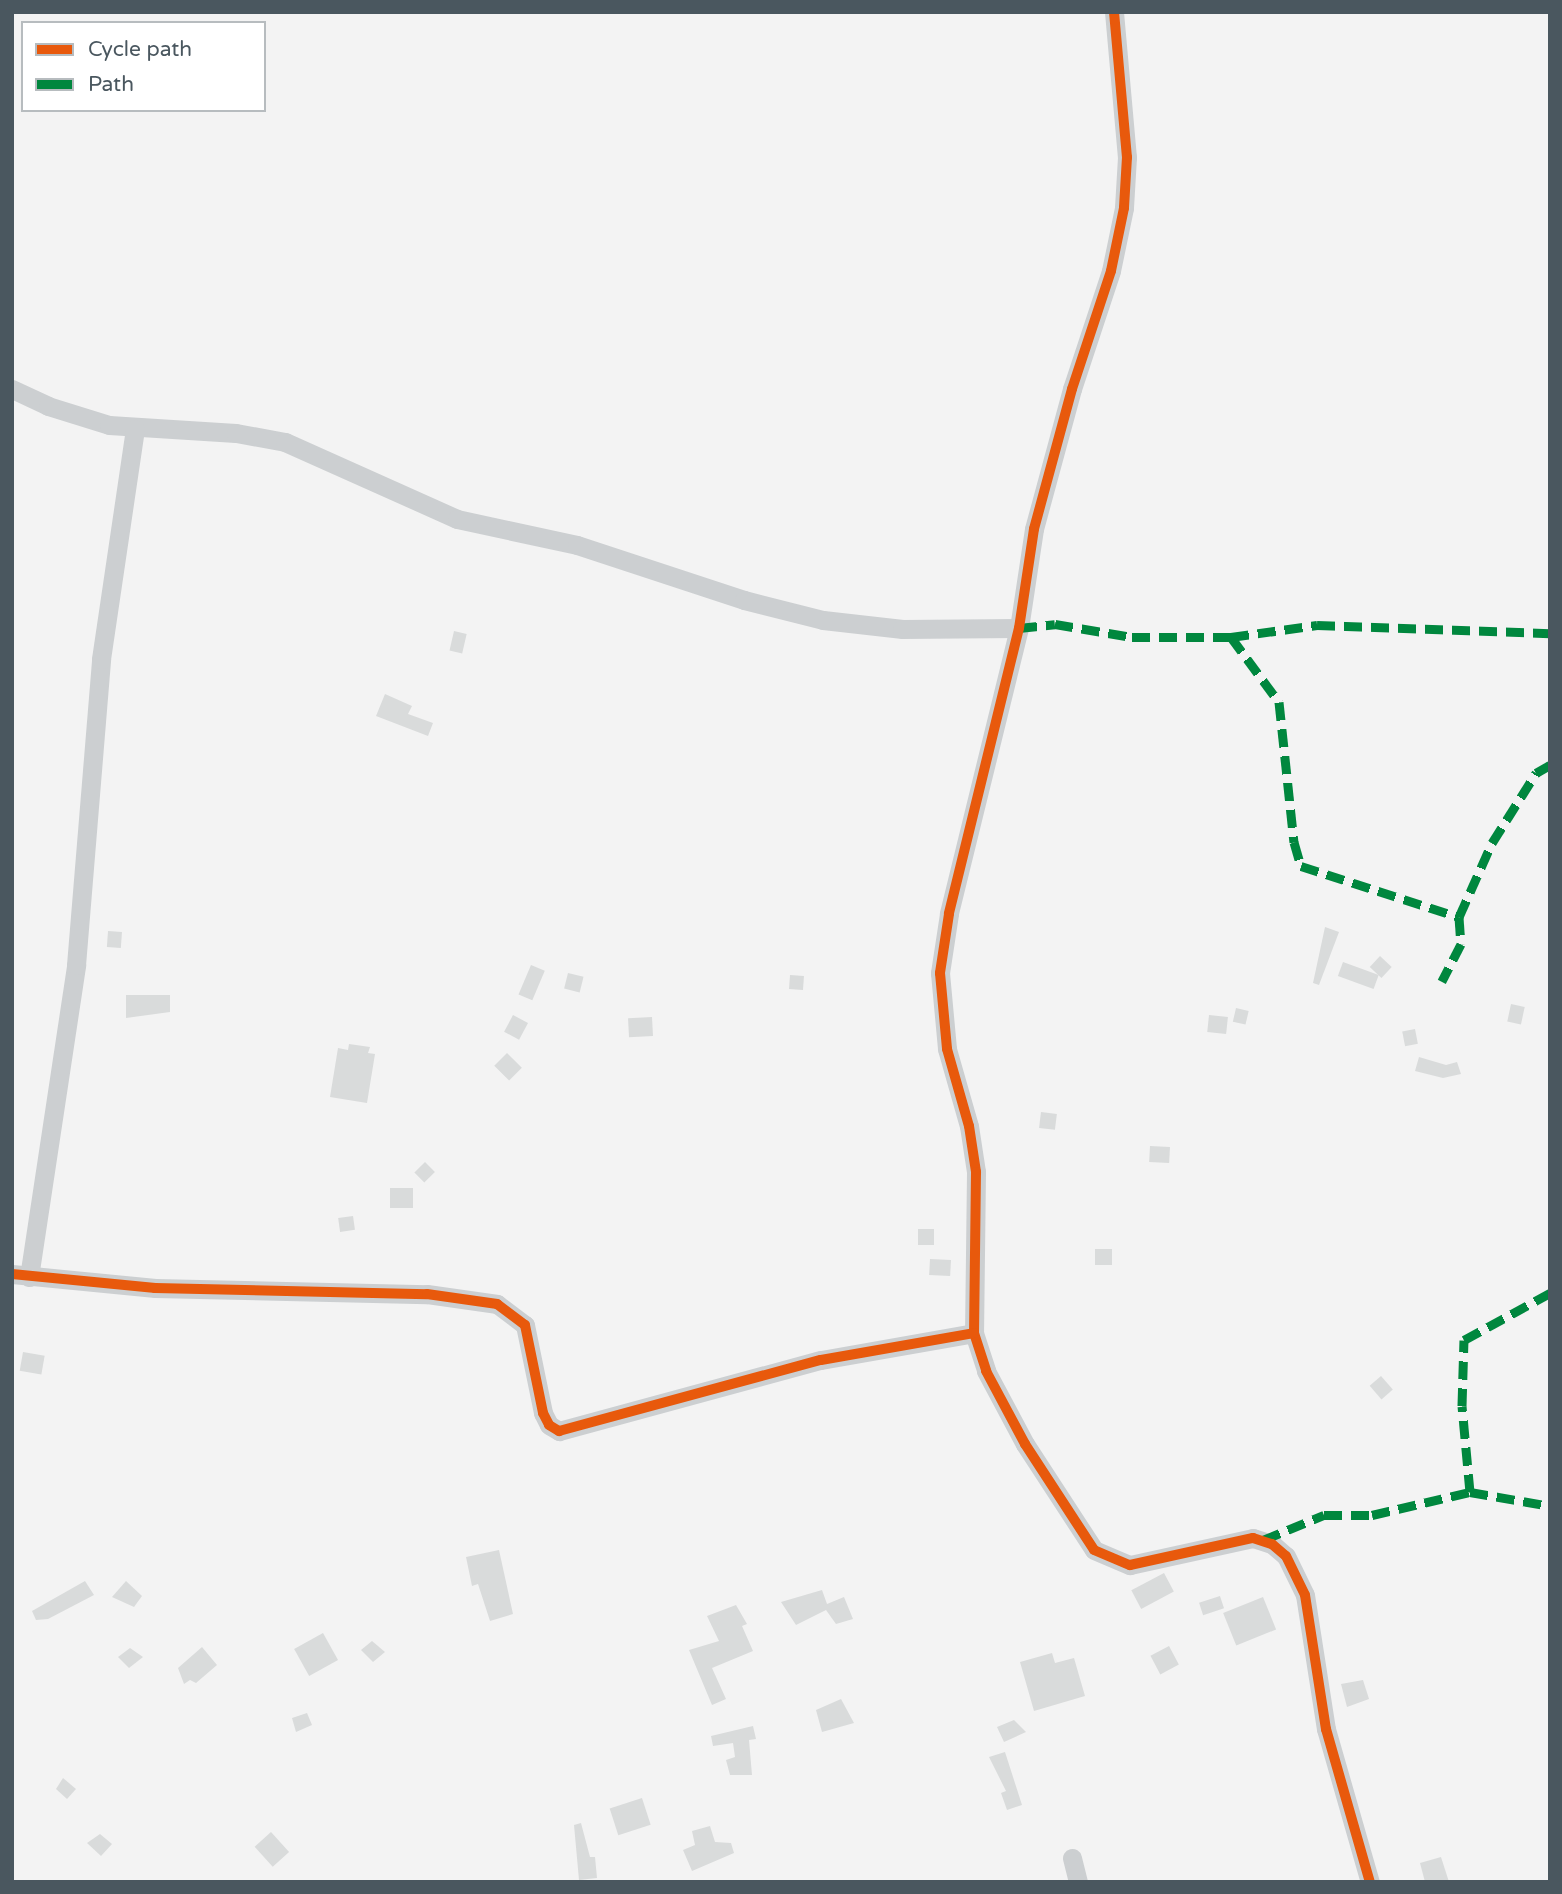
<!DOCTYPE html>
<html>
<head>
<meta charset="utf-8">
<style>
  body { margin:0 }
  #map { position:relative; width:1562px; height:1894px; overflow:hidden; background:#f3f3f3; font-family:"Varela Round",sans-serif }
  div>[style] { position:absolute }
  .building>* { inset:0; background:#d9dbdb; transform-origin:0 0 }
  .minor>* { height:19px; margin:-9.5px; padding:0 9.5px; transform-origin:9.5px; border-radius:9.5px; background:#cccfd1 }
  .quiet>* { height:9px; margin-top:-4.5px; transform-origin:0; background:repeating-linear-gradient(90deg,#00873e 0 18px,transparent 0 27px) }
  .cycleway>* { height:10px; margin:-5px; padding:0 5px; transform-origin:5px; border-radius:5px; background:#e8590c }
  span { translate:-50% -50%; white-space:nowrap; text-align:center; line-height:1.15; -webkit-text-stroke:6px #fff; paint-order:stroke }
  .frame { position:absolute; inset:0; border:14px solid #4a575f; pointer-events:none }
  .legend { position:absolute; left:21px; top:21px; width:245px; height:91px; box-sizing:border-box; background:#fff; border:2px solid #b7bcbf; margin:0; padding:9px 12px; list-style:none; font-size:21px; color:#4a575f }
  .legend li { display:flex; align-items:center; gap:14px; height:35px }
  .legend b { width:35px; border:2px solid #b7bcbf }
</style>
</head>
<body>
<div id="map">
  <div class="building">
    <div style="left:454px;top:631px;width:13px;height:20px;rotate:13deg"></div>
    <div style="clip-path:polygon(385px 694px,412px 706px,408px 714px,433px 723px,428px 736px,376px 716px)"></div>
    <div style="clip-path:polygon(1325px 927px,1339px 932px,1319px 985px,1313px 983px)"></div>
    <div style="left:108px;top:931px;width:14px;height:16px;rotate:4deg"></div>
    <div style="left:1380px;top:956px;width:16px;height:15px;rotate:43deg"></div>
    <div style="left:1343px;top:962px;width:38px;height:15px;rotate:20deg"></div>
    <div style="left:531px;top:965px;width:15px;height:32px;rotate:23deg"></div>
    <div style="left:568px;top:973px;width:16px;height:16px;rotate:14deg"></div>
    <div style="left:790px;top:975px;width:14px;height:14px;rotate:4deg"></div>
    <div style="clip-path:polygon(126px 995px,170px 995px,170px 1012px,126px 1018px)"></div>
    <div style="left:1511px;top:1004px;width:14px;height:18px;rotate:12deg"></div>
    <div style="left:1236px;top:1008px;width:13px;height:14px;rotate:13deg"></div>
    <div style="left:513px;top:1015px;width:17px;height:19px;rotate:28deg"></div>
    <div style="left:1209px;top:1015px;width:19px;height:17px;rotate:6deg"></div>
    <div style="left:652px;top:1017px;width:19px;height:24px;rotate:87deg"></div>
    <div style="left:1415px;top:1029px;width:15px;height:13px;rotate:79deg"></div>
    <div style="clip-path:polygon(349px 1044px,370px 1047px,368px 1053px,375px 1054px,367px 1103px,330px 1097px,338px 1048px,348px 1050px)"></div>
    <div style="left:507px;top:1053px;width:21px;height:18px;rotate:45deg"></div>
    <div style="clip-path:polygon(1419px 1057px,1446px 1065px,1457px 1062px,1461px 1074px,1443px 1078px,1415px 1071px)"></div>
    <div style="left:1041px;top:1112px;width:16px;height:16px;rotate:7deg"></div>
    <div style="left:1150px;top:1146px;width:20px;height:16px;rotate:3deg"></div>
    <div style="left:425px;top:1162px;width:14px;height:15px;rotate:45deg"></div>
    <div style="left:390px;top:1188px;width:23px;height:20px"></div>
    <div style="left:353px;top:1216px;width:14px;height:15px;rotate:82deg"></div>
    <div style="left:918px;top:1229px;width:16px;height:16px"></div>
    <div style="left:1095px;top:1249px;width:17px;height:16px"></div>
    <div style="left:930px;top:1259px;width:21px;height:16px;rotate:3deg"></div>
    <div style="left:23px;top:1352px;width:22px;height:19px;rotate:10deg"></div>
    <div style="left:1381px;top:1376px;width:18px;height:15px;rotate:49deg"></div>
    <div style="clip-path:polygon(499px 1550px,513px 1614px,490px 1621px,478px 1584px,472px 1586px,466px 1557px)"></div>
    <div style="left:1164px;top:1573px;width:21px;height:37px;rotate:62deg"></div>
    <div style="clip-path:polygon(85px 1581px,94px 1595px,48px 1619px,36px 1620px,32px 1611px)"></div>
    <div style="clip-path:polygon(126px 1581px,142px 1596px,134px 1607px,112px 1597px)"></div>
    <div style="clip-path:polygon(822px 1590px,827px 1604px,844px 1597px,853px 1619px,836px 1624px,826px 1610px,796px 1625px,781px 1602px)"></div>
    <div style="left:1220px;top:1596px;width:13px;height:22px;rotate:72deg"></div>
    <div style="left:1263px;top:1597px;width:35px;height:43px;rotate:68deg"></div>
    <div style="clip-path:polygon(736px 1605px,747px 1624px,742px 1626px,753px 1651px,712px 1668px,726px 1699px,712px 1705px,689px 1650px,719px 1641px,707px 1616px)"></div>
    <div style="left:323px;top:1633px;width:31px;height:33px;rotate:61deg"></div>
    <div style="clip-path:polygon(372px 1641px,385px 1652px,373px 1662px,361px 1650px)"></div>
    <div style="left:1169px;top:1646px;width:21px;height:21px;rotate:62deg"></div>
    <div style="clip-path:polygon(202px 1647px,217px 1665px,196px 1683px,190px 1680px,184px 1684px,178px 1668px)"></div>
    <div style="clip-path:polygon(130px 1648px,143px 1657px,129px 1668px,118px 1657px)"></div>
    <div style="clip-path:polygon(1052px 1653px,1055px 1663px,1074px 1658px,1085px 1696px,1034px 1711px,1020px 1662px)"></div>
    <div style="clip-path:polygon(1363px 1680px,1369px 1699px,1347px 1707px,1341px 1684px)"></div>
    <div style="clip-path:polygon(841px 1699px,854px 1723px,822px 1732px,816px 1710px)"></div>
    <div style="clip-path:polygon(307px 1713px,312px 1725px,296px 1732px,292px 1718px)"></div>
    <div style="clip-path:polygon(1014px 1720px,1026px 1732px,1004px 1742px,997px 1727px)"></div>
    <div style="clip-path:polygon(753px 1726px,756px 1739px,749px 1740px,752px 1775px,730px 1775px,726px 1760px,735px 1757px,733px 1743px,713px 1746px,711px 1736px)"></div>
    <div style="clip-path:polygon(1005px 1752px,1022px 1805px,1007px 1810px,1001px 1793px,1006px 1791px,989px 1757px)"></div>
    <div style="clip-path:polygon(63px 1778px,76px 1789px,67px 1799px,56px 1789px)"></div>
    <div style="left:642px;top:1798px;width:28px;height:34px;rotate:72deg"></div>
    <div style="clip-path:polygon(581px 1823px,590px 1857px,595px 1857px,597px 1878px,579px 1880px,574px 1825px)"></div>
    <div style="clip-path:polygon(710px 1826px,715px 1842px,731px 1843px,734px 1853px,692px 1871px,683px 1850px,695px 1845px,692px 1831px)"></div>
    <div style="left:271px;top:1832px;width:27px;height:22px;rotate:48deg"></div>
    <div style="clip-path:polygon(100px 1834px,112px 1844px,101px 1856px,87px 1843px)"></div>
    <div style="clip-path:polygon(1441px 1857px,1449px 1882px,1425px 1882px,1420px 1863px)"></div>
  </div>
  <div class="minor">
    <div style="left:1114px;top:12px;width:146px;rotate:84.9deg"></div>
    <div style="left:1127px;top:157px;width:51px;rotate:93.4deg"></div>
    <div style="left:1124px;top:208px;width:64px;rotate:101.7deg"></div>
    <div style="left:1111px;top:271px;width:124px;rotate:108.3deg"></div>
    <div style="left:1072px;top:389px;width:145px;rotate:105.2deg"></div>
    <div style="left:1034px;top:529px;width:100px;rotate:98.6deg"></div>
    <div style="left:1019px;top:628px;width:294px;rotate:103.8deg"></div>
    <div style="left:949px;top:914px;width:60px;rotate:98.7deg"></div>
    <div style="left:940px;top:973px;width:76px;rotate:84.7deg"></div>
    <div style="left:947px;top:1049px;width:80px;rotate:74.1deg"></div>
    <div style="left:969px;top:1126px;width:47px;rotate:81.3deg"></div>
    <div style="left:976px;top:1172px;width:161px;rotate:90.7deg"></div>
    <div style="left:974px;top:1333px;width:40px;rotate:72deg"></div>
    <div style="left:986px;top:1371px;width:83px;rotate:61.9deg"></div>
    <div style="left:1025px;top:1444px;width:126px;rotate:56.9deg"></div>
    <div style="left:1094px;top:1550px;width:39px;rotate:23deg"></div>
    <div style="left:1130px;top:1565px;width:126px;rotate:-12.4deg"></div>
    <div style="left:1253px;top:1538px;width:20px;rotate:18deg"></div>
    <div style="left:1272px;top:1544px;width:18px;rotate:41deg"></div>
    <div style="left:1286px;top:1556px;width:43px;rotate:64deg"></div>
    <div style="left:1305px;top:1595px;width:136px;rotate:81.1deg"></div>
    <div style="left:1326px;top:1729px;width:159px;rotate:74deg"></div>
    <div style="left:12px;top:389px;width:40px;rotate:25deg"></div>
    <div style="left:48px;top:406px;width:64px;rotate:17.3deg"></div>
    <div style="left:109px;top:425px;width:127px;rotate:3.6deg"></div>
    <div style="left:236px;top:433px;width:50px;rotate:10.4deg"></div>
    <div style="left:285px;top:442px;width:188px;rotate:24.1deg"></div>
    <div style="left:457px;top:519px;width:123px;rotate:12.2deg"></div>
    <div style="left:577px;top:545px;width:176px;rotate:18.2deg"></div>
    <div style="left:744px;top:600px;width:81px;rotate:14.2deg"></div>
    <div style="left:823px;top:620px;width:80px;rotate:6.5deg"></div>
    <div style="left:902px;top:629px;width:117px;rotate:-0.5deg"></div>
    <div style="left:12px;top:1274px;width:144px;rotate:5.6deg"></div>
    <div style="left:155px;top:1288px;width:272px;rotate:1.3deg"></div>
    <div style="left:427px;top:1294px;width:71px;rotate:8.1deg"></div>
    <div style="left:497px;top:1304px;width:35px;rotate:37deg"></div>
    <div style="left:525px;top:1325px;width:90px;rotate:78.4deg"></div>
    <div style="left:543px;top:1413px;width:13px;rotate:63deg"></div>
    <div style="left:549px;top:1425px;width:12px;rotate:31deg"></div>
    <div style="left:559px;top:1431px;width:271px;rotate:-15.2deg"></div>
    <div style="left:821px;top:1360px;width:155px;rotate:-10deg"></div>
    <div style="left:29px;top:1277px;width:316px;rotate:-81.4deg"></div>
    <div style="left:76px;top:965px;width:307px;rotate:-85.3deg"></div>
    <div style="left:101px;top:659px;width:232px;rotate:-81.6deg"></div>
    <div style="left:1072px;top:1858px;width:25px;rotate:76deg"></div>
  </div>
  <div class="quiet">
    <div style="left:1019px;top:628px;width:36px;rotate:-6deg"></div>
    <div style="left:1055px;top:624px;width:78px;rotate:9.6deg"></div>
    <div style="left:1132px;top:637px;width:99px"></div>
    <div style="left:1231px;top:637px;width:81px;rotate:53.6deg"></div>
    <div style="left:1279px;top:702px;width:141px;rotate:83.9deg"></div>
    <div style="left:1294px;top:842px;width:25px;rotate:74deg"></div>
    <div style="left:1301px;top:866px;width:166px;rotate:17.9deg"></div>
    <div style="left:1459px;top:917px;width:27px;rotate:86deg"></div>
    <div style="left:1461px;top:944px;width:42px;rotate:117.2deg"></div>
    <div style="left:1231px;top:637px;width:87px;rotate:-7.9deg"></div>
    <div style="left:1317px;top:625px;width:233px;rotate:2deg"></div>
    <div style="left:1459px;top:917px;width:81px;rotate:-66deg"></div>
    <div style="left:1492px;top:843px;width:83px;rotate:-57.8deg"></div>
    <div style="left:1536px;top:773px;width:16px;rotate:-30deg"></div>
    <div style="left:1470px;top:1492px;width:86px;rotate:-95.3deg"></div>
    <div style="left:1462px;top:1406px;width:66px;rotate:-88.3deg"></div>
    <div style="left:1464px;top:1340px;width:98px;rotate:-28.7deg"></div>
    <div style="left:1263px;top:1540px;width:66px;rotate:-22.3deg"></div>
    <div style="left:1324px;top:1515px;width:48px"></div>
    <div style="left:1372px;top:1515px;width:101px;rotate:-13.2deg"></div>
    <div style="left:1470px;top:1492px;width:81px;rotate:9.9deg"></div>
  </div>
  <div class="cycleway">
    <div style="left:1114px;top:12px;width:146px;rotate:84.9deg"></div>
    <div style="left:1127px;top:157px;width:51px;rotate:93.4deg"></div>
    <div style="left:1124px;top:208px;width:64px;rotate:101.7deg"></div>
    <div style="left:1111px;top:271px;width:124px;rotate:108.3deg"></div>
    <div style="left:1072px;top:389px;width:145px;rotate:105.2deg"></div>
    <div style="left:1034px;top:529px;width:100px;rotate:98.6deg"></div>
    <div style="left:1019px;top:628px;width:294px;rotate:103.8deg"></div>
    <div style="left:949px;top:914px;width:60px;rotate:98.7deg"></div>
    <div style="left:940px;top:973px;width:76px;rotate:84.7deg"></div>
    <div style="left:947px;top:1049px;width:80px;rotate:74.1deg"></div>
    <div style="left:969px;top:1126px;width:47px;rotate:81.3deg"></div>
    <div style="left:976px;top:1172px;width:161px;rotate:90.7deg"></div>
    <div style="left:974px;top:1333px;width:40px;rotate:72deg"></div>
    <div style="left:986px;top:1371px;width:83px;rotate:61.9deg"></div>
    <div style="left:1025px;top:1444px;width:126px;rotate:56.9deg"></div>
    <div style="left:1094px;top:1550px;width:39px;rotate:23deg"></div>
    <div style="left:1130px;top:1565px;width:126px;rotate:-12.4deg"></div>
    <div style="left:1253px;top:1538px;width:20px;rotate:18deg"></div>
    <div style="left:1272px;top:1544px;width:18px;rotate:41deg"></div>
    <div style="left:1286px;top:1556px;width:43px;rotate:64deg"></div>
    <div style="left:1305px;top:1595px;width:136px;rotate:81.1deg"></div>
    <div style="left:1326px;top:1729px;width:159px;rotate:74deg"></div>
    <div style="left:12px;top:1274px;width:144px;rotate:5.6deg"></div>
    <div style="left:155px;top:1288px;width:272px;rotate:1.3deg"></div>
    <div style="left:427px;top:1294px;width:71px;rotate:8.1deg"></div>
    <div style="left:497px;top:1304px;width:35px;rotate:37deg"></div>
    <div style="left:525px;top:1325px;width:90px;rotate:78.4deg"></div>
    <div style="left:543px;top:1413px;width:13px;rotate:63deg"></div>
    <div style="left:549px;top:1425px;width:12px;rotate:31deg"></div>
    <div style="left:559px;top:1431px;width:271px;rotate:-15.2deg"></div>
    <div style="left:821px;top:1360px;width:155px;rotate:-10deg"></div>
  </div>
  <div class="frame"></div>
  <ul class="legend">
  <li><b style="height:9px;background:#e8590c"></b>Cycle path</li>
  <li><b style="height:9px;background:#00873e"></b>Path</li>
  </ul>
</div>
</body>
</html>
